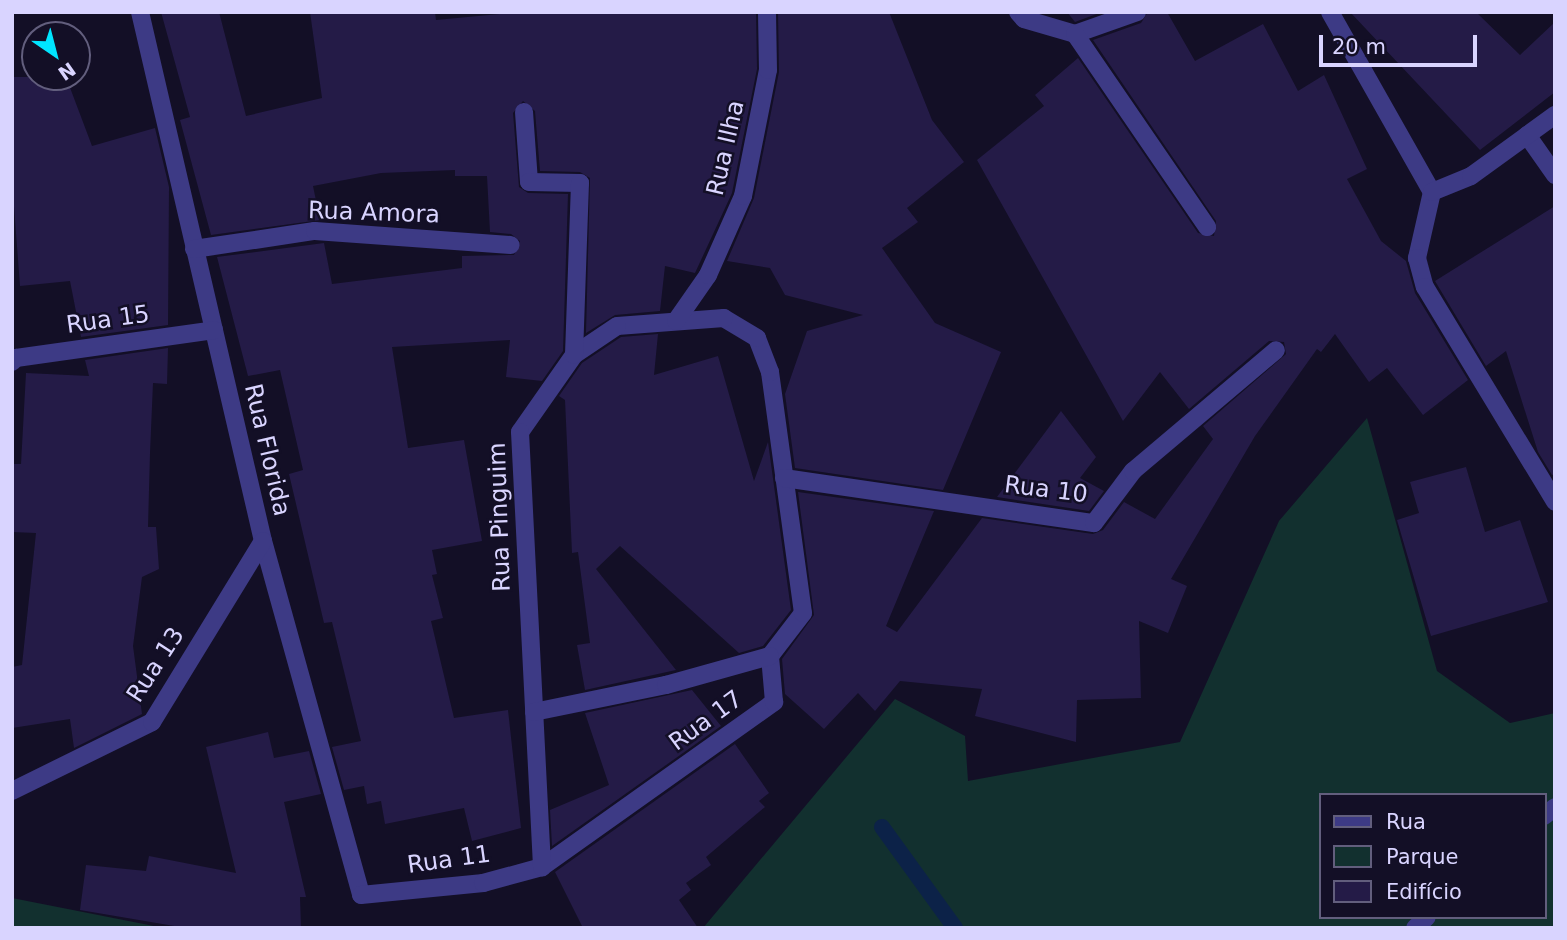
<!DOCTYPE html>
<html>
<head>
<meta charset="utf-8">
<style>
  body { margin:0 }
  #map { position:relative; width:1567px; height:940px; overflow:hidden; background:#130f26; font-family:"DejaVu Sans",sans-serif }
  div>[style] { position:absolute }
  .green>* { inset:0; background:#12302f }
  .stream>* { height:16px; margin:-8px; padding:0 8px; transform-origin:8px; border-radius:8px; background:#0c2248 }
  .building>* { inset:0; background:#241b47 }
  .minor>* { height:18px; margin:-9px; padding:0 9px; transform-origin:9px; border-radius:9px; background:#3d3a85 }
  span { translate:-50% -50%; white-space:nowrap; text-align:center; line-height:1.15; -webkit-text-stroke:5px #130f26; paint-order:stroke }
  .street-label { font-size:24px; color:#d9d4ff }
  .frame { position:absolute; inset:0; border:14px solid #d9d4ff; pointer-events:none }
  .legend { position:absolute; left:1319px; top:793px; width:228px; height:126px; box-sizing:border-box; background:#130f26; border:2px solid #625e7d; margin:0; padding:9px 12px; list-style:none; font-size:21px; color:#d9d4ff }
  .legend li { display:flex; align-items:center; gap:14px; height:35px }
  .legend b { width:35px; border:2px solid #625e7d }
  .north { position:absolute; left:21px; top:21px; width:70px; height:70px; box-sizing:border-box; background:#130f26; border:2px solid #625e7d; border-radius:50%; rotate:145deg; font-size:19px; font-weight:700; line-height:28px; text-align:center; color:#d9d4ff }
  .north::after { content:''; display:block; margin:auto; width:24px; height:32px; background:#00e5ff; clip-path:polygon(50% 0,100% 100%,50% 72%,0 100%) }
  .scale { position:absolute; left:1319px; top:35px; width:158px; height:32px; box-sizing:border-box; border:4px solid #d9d4ff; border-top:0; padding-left:9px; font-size:21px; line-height:24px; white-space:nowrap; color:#d9d4ff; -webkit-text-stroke:5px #130f26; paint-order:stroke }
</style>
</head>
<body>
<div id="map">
  <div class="green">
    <div style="clip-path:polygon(evenodd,1367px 418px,1437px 671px,1510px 723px,1555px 713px,1555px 928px,703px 928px,895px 699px,965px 736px,968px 781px,1180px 742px,1279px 521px,1367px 418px,1320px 795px,1544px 795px,1544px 917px,1320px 917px,1320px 795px)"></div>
    <div style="clip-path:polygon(12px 898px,164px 928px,12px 928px)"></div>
  </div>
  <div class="stream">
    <div style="left:882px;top:827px;width:125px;rotate:54.1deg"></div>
  </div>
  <div class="building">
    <div style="clip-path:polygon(161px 12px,219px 12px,246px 116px,322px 98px,310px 12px,435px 12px,436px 20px,521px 12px,756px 12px,757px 69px,732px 193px,695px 273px,665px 266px,660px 311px,615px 315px,586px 333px,590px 178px,580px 172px,540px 171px,535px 111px,523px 101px,513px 113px,519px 187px,528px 193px,568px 194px,563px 351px,542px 381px,506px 377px,510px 340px,392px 347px,408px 448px,464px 440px,482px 541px,432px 550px,437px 574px,432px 575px,443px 618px,431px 621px,454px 718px,508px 710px,521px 828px,472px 841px,464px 808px,385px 824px,381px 801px,367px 804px,364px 786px,344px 790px,332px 747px,361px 741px,332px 622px,324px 623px,289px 474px,303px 470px,280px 370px,248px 376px,217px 257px,324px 243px,332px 284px,462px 268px,462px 256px,514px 255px,520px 241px,511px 234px,490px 232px,487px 176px,455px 176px,455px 170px,381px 173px,313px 186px,320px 220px,211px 235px,180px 120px,190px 117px)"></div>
    <div style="clip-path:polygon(778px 12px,889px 12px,932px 120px,964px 162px,907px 208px,918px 222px,882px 248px,935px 323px,1001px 352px,943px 490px,795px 468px,785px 394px,807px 331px,863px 315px,785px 295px,770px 268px,727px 261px,754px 198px,779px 72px)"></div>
    <div style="clip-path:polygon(1067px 12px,1102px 12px,1075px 22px)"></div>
    <div style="clip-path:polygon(1148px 12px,1167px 12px,1195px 61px,1263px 24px,1298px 91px,1324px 75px,1367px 169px,1347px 179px,1381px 241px,1406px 261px,1415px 293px,1468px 380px,1423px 415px,1387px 368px,1369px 382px,1335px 334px,1321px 352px,1317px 349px,1255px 436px,1171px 579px,1187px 586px,1168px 633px,1139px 621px,1141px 698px,1077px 700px,1076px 742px,975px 716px,982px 689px,900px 681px,875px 711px,858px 693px,824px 729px,785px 694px,782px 659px,814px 615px,798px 492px,934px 511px,886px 626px,897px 632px,982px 518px,1093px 534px,1103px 530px,1124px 502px,1155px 519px,1213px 439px,1203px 426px,1286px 354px,1284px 342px,1269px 341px,1189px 409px,1160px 372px,1123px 421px,977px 160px,1044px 106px,1035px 95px,1078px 58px,1198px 233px,1214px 236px,1216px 221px,1093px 40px,1141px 23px)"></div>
    <div style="clip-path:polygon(1350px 12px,1476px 12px,1520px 55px,1555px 22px,1555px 92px,1480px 150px)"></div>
    <div style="clip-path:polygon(12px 77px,66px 77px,92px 146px,155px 128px,169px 187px,168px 325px,81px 337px,70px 281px,20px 286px,12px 180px)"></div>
    <div style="clip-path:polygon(1555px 206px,1555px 474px,1552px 475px,1538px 452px,1506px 351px,1486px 366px,1435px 281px)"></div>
    <div style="clip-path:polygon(658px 334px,654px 375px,718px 356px,754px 481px,768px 442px,791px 610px,763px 646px,739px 653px,620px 546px,596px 569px,676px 670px,585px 690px,577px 645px,590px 643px,578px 552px,572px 553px,565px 400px,559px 396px,582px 363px,621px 337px)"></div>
    <div style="clip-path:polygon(168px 348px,167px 384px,153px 383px,150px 453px,148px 527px,156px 527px,159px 569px,142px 577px,133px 646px,142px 714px,74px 748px,70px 719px,12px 728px,12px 667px,22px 665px,36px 533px,12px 532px,12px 464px,21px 464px,26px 373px,89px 376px,85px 360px)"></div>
    <div style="clip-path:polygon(1061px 411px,1096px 457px,1080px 478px,1104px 491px,1089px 511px,997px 497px)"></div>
    <div style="clip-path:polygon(1466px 467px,1485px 532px,1520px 520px,1548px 602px,1431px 636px,1397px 520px,1419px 513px,1410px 482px)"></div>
    <div style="clip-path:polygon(692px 690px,721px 726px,552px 846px,550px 810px,609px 785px,585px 713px)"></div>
    <div style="clip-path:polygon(268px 732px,274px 758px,309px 751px,321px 794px,284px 802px,306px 897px,300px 897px,301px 928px,186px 928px,80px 910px,86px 865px,146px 871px,149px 856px,236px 873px,206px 747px)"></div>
    <div style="clip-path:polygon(735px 744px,769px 793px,759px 801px,765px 807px,706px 857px,711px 865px,686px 883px,691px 890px,679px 900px,698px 928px,583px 928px,555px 872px)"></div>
  </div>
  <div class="minor">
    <div style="left:140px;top:12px;width:543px;rotate:76.91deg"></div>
    <div style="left:263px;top:541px;width:367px;rotate:74.5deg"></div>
    <div style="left:361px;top:895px;width:123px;rotate:-5.6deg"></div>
    <div style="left:483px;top:883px;width:61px;rotate:-15.2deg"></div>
    <div style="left:542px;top:867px;width:285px;rotate:-35.4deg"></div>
    <div style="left:774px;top:702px;width:46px;rotate:-95deg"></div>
    <div style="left:770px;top:656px;width:54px;rotate:-52.5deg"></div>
    <div style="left:803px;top:613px;width:243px;rotate:-97.8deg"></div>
    <div style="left:770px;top:372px;width:36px;rotate:-111deg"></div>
    <div style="left:757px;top:338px;width:39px;rotate:-149deg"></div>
    <div style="left:724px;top:318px;width:107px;rotate:175.7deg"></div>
    <div style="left:617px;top:326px;width:52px;rotate:146deg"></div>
    <div style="left:574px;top:355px;width:94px;rotate:125deg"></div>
    <div style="left:520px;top:432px;width:436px;rotate:87.1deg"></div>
    <div style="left:1018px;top:12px;width:9px;rotate:49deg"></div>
    <div style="left:1024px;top:19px;width:53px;rotate:16.4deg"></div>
    <div style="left:1075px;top:34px;width:66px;rotate:-19.5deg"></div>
    <div style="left:1330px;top:12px;width:207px;rotate:60.5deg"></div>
    <div style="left:1075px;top:34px;width:234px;rotate:55.6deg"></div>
    <div style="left:524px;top:112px;width:70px;rotate:85.9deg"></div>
    <div style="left:529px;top:182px;width:51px;rotate:1.1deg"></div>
    <div style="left:580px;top:183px;width:172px;rotate:92deg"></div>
    <div style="left:1527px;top:135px;width:49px;rotate:55deg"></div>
    <div style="left:1432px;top:192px;width:68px;rotate:102.8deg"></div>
    <div style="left:1417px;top:258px;width:30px;rotate:75deg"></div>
    <div style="left:1425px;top:287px;width:251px;rotate:58.8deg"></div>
    <div style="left:1432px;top:192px;width:42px;rotate:-22.3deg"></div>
    <div style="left:1471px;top:176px;width:104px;rotate:-36deg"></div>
    <div style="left:194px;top:249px;width:122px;rotate:-8.5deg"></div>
    <div style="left:315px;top:231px;width:196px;rotate:4.1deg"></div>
    <div style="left:676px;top:321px;width:56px;rotate:-55.2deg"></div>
    <div style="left:708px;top:275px;width:86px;rotate:-66.1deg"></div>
    <div style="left:743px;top:196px;width:128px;rotate:-78.8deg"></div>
    <div style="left:768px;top:70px;width:58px;rotate:-91deg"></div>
    <div style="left:12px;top:362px;width:6px;rotate:-45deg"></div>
    <div style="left:16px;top:358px;width:200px;rotate:-8deg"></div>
    <div style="left:784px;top:478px;width:313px;rotate:8.3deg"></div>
    <div style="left:1094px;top:523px;width:65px;rotate:-53.1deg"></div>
    <div style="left:1133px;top:471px;width:187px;rotate:-40.2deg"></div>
    <div style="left:534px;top:712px;width:135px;rotate:-11.6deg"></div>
    <div style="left:666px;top:685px;width:108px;rotate:-15.6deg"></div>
    <div style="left:12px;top:791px;width:156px;rotate:-26.2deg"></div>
    <div style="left:152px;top:722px;width:212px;rotate:-58.5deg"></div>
    <div style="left:1544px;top:816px;width:14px;rotate:-39deg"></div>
    <div style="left:1415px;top:928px;width:16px;rotate:-43deg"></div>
  </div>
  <div class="street-label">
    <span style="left:726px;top:148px;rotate:-77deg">Rua Ilha</span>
    <span style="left:374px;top:213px;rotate:2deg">Rua Amora</span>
    <span style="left:108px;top:320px;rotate:-8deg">Rua 15</span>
    <span style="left:267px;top:450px;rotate:77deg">Rua Florida</span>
    <span style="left:1046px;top:490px;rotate:7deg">Rua 10</span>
    <span style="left:500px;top:517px;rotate:-92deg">Rua Pinguim</span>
    <span style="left:156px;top:665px;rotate:-57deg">Rua 13</span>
    <span style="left:706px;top:721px;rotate:-36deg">Rua 17</span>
    <span style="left:449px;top:860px;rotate:-8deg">Rua 11</span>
  </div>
  <div class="frame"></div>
  <ul class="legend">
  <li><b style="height:9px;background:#3d3a85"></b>Rua</li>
  <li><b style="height:19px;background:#12302f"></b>Parque</li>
  <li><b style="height:19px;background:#241b47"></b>Edifício</li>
  </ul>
  <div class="north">N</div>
  <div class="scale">20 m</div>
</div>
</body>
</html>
